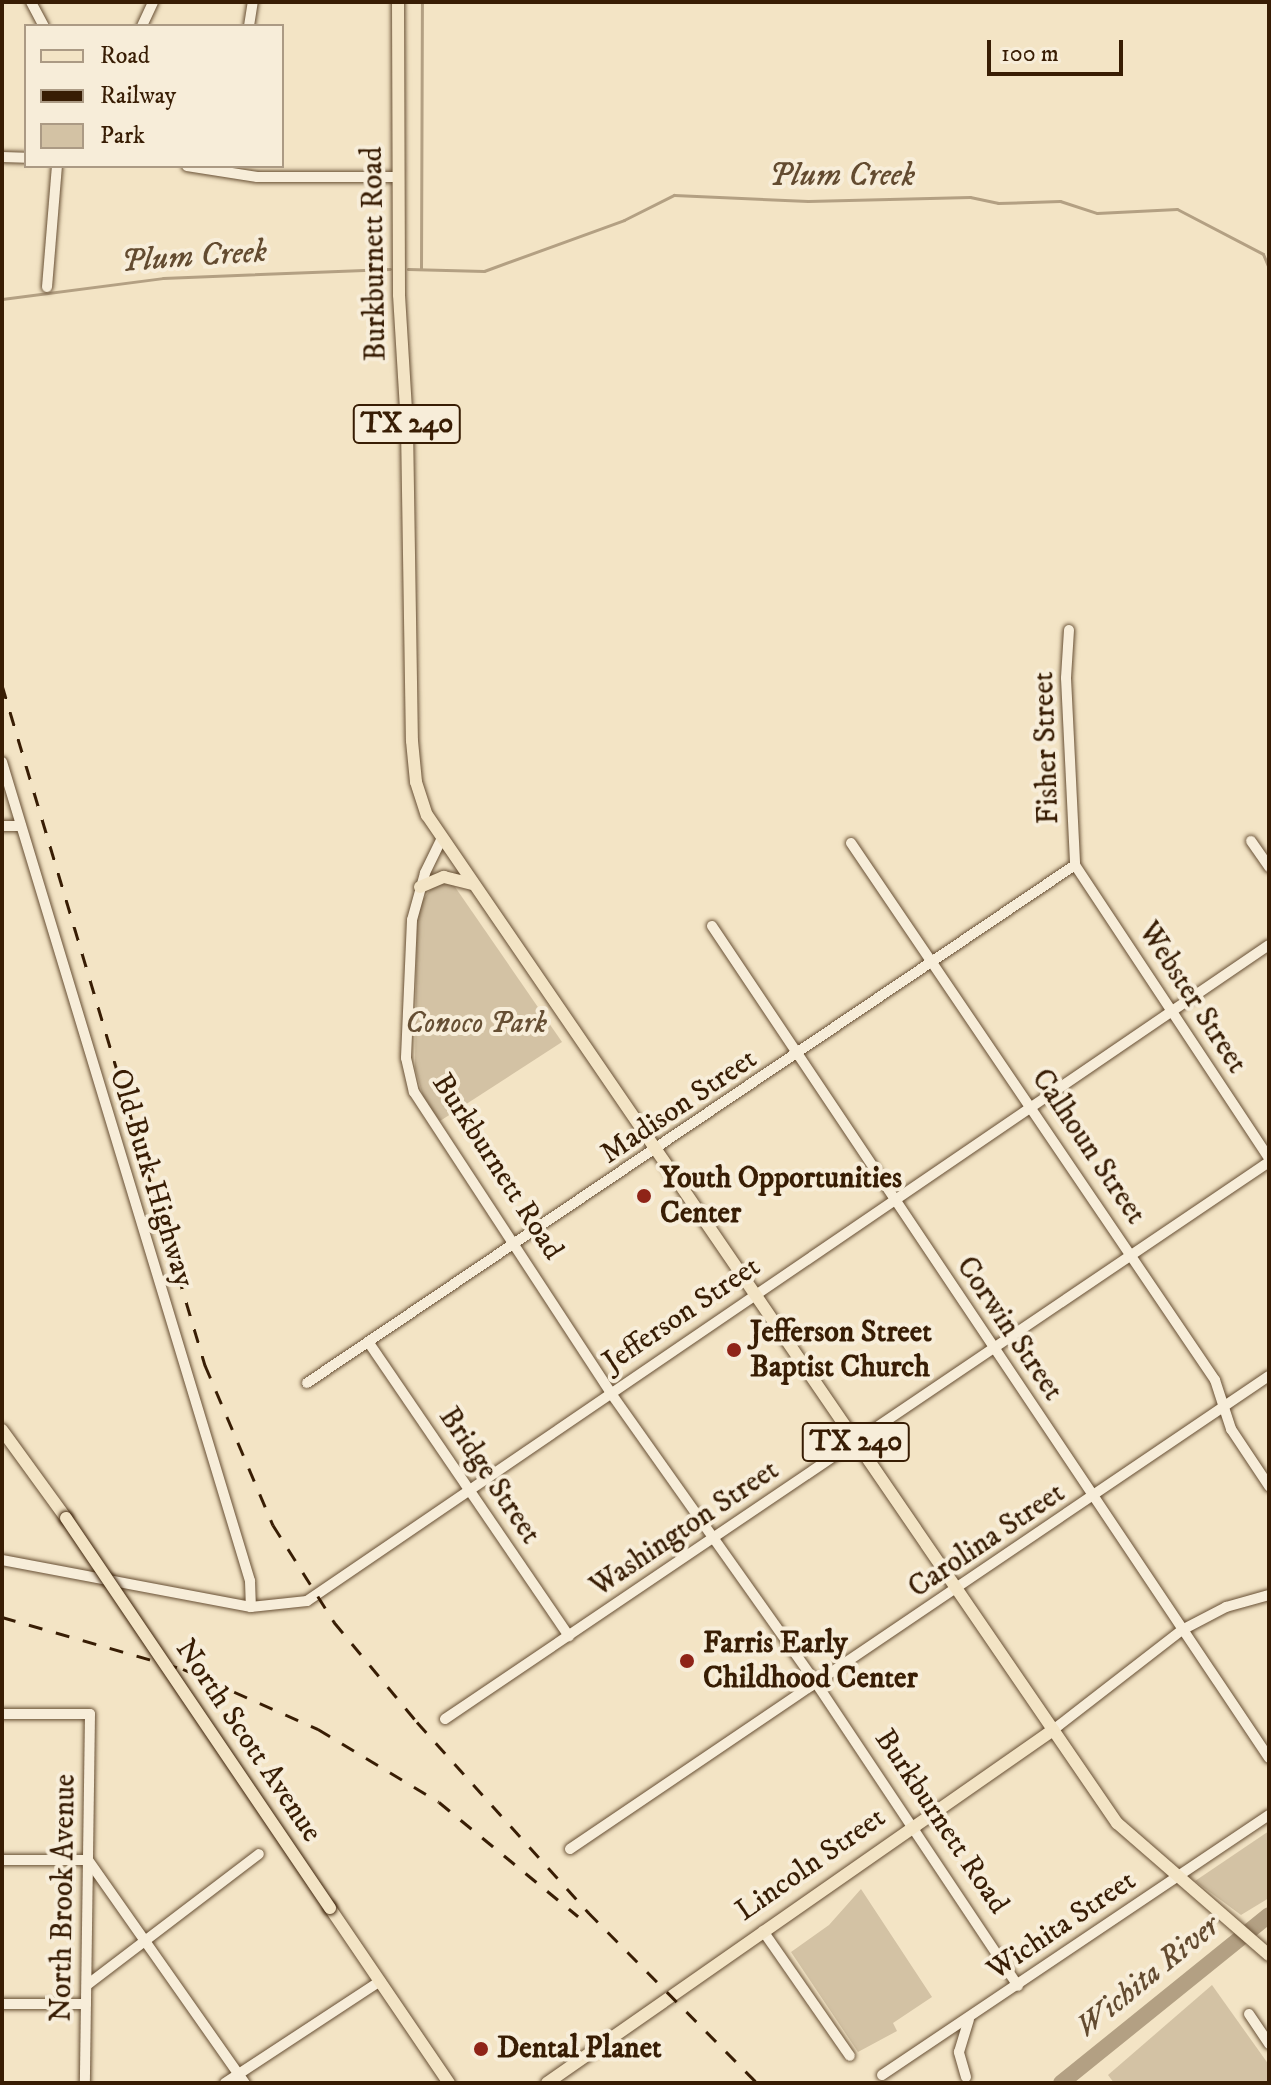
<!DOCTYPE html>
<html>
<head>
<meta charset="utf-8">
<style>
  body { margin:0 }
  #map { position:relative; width:1271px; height:2085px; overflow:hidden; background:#f3e4c5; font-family:"IM FELL DW Pica",serif }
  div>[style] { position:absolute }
  .green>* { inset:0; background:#d3c2a4 }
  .stream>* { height:3px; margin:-1.5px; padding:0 1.5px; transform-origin:1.5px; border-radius:1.5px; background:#b3a083 }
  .river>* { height:16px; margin:-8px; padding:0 8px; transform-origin:8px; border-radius:8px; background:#b3a083 }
  .roads { filter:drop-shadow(0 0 2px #674f34) drop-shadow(0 0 2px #674f34) }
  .minor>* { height:10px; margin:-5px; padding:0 5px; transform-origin:5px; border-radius:5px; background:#f7edd9 }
  .major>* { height:12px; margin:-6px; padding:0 6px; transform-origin:6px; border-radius:6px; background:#f3e4c5 }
  .rail>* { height:3px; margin-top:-1.5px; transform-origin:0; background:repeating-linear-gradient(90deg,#381d04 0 14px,transparent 0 28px) }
  .bridges { filter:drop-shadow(0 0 2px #381d04) drop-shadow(0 0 2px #381d04) }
  .major-bridge>* { height:12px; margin:-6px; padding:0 6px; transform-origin:6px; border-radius:6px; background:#f3e4c5 }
  .dots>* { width:22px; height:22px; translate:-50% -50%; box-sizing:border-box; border:4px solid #f7edd9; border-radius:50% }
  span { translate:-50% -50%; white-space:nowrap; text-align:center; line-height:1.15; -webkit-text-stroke:8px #f7edd9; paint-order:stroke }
  .shield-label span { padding:2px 6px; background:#f7edd9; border:2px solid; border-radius:6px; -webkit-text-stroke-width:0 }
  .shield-label { font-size:28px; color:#381d04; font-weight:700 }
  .street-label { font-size:30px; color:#381d04 }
  .park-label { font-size:30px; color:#664f34; font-style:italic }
  .poi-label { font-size:30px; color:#381d04; font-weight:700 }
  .left { translate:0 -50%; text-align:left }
  .water-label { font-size:32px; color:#634b30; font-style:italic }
  .frame { position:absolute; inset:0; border:4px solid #381d04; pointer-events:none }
  .legend { position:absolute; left:24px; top:24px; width:260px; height:144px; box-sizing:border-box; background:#f7edd9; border:2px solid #ab9a84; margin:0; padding:10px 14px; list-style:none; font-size:24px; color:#381d04 }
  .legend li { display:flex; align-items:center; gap:16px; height:40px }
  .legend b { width:40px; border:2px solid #ab9a84 }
  .scale { position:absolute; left:987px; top:40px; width:136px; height:36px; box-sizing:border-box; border:4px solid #381d04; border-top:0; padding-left:10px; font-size:24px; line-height:28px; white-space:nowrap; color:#381d04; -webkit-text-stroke:6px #f7edd9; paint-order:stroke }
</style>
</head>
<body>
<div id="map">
  <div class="green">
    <div style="clip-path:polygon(436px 882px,453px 884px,562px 1042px,440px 1121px,424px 1100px,415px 1068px,417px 908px)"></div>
    <div style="clip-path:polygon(1269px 1831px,1269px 1898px,1241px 1915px,1195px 1881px)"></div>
    <div style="clip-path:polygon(861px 1889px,932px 1997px,893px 2023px,897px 2031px,858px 2052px,791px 1952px,829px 1925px)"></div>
    <div style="clip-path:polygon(1212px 1985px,1269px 2065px,1269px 2083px,1114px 2083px,1108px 2075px)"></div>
  </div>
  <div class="stream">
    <div style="left:408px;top:269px;width:76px;rotate:1.5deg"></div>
    <div style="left:484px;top:271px;width:149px;rotate:-20deg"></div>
    <div style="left:624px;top:220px;width:56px;rotate:-26.6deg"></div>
    <div style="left:674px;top:195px;width:134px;rotate:2.6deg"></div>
    <div style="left:808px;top:201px;width:162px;rotate:-1.4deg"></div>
    <div style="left:970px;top:197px;width:29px;rotate:12deg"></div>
    <div style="left:998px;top:203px;width:62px;rotate:-1.8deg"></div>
    <div style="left:1060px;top:201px;width:39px;rotate:18deg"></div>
    <div style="left:1097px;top:213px;width:80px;rotate:-2.9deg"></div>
    <div style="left:1177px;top:209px;width:97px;rotate:27.6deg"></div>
    <div style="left:1263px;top:254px;width:15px;rotate:67deg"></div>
    <div style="left:421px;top:269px;width:267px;rotate:-89.8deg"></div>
    <div style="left:2px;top:299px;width:162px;rotate:-7.4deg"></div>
    <div style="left:163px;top:278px;width:227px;rotate:-2.3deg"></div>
  </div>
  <div class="river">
    <div style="left:1061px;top:2083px;width:267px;rotate:-38.9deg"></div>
  </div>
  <div class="roads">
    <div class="minor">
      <div style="left:31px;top:2px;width:27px;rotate:62deg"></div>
      <div style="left:142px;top:26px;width:26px;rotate:-65deg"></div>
      <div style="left:249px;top:26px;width:24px;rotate:-81deg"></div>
      <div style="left:2px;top:157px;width:24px;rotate:2deg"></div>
      <div style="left:187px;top:166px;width:71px;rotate:8.9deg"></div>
      <div style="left:257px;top:177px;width:141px"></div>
      <div style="left:47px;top:287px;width:121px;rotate:-85.3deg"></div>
      <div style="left:1069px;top:630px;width:48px;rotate:93.6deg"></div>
      <div style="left:1066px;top:678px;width:187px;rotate:87.2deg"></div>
      <div style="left:2px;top:762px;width:856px;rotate:73.15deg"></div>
      <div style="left:250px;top:1581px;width:26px;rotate:88deg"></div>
      <div style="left:2px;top:826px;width:19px"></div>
      <div style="left:441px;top:840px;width:37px;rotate:116deg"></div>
      <div style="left:425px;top:873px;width:49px;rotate:105.5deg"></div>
      <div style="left:412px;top:920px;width:138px;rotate:92.5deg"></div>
      <div style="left:406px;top:1058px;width:35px;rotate:77deg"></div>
      <div style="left:414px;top:1092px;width:358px;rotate:56.8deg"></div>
      <div style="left:610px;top:1392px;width:357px;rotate:54.7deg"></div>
      <div style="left:816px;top:1683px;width:364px;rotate:56.3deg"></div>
      <div style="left:1251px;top:841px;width:32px;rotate:55deg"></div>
      <div style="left:851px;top:843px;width:649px;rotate:55.87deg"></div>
      <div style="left:1215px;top:1380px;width:52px;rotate:71.9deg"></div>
      <div style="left:1231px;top:1429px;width:69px;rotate:56.3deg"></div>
      <div style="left:1075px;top:865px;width:351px;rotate:56.5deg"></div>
      <div style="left:712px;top:926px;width:1001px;rotate:56.2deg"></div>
      <div style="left:369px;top:1343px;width:355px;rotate:55.7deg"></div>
      <div style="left:307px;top:1383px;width:926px;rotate:-34deg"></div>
      <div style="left:2px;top:1560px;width:253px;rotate:10.7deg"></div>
      <div style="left:251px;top:1607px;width:56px;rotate:-6.1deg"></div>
      <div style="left:307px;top:1601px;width:1164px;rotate:-34.29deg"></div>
      <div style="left:2px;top:1714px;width:88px"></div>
      <div style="left:90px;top:1714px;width:369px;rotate:90.8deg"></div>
      <div style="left:445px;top:1719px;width:995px;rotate:-34.06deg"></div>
      <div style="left:1053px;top:1730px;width:163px;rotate:-37.8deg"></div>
      <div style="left:1182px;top:1630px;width:50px;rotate:-27.6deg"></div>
      <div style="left:1226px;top:1607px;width:45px;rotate:-15.6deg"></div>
      <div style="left:570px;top:1849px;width:844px;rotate:-34.09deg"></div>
      <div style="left:2px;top:1860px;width:86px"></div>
      <div style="left:88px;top:1860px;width:273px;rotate:54.9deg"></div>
      <div style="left:763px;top:1931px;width:152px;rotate:55.2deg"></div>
      <div style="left:87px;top:1985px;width:216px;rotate:-37.3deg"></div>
      <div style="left:2px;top:2004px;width:84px"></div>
      <div style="left:1249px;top:2014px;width:36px;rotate:56deg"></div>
      <div style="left:882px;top:2075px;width:466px;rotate:-33.9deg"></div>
      <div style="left:966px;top:2077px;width:26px;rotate:-106deg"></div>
      <div style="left:959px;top:2052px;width:34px;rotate:-73deg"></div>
      <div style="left:225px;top:2083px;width:186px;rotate:-33.3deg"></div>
    </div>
    <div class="major">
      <div style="left:398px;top:2px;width:293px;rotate:89.8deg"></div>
      <div style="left:399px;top:295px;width:132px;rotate:86.5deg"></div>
      <div style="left:407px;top:427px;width:314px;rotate:89.1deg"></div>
      <div style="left:412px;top:741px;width:41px;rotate:84.4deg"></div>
      <div style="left:416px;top:782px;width:35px;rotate:72deg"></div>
      <div style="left:427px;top:815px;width:1222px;rotate:55.61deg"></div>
      <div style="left:1117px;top:1823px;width:201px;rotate:41deg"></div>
      <div style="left:420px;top:887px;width:26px;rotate:-23deg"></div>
      <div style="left:444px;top:877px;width:29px;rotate:14deg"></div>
      <div style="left:2px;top:1430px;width:109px;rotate:54deg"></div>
      <div style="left:330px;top:1908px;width:212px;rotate:55.8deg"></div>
      <div style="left:547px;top:2083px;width:617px;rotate:-34.9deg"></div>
    </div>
  </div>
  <div class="rail">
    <div style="left:2px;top:685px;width:710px;rotate:73.38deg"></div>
    <div style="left:205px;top:1365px;width:174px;rotate:67deg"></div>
    <div style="left:273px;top:1525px;width:115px;rotate:57.8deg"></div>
    <div style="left:334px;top:1622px;width:130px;rotate:50.3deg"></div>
    <div style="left:417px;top:1722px;width:256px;rotate:48deg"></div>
    <div style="left:588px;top:1912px;width:240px;rotate:45.3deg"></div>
    <div style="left:2px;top:1617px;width:188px;rotate:16deg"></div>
    <div style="left:183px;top:1669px;width:148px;rotate:24deg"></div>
    <div style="left:318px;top:1729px;width:141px;rotate:31.1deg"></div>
    <div style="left:439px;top:1802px;width:180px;rotate:39.4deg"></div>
  </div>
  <div class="bridges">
    <div class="major-bridge">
      <div style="left:66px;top:1518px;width:471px;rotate:55.9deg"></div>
    </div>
  </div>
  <div class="dots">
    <div style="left:644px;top:1196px;background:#8f2418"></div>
    <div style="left:734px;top:1350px;background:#8f2418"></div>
    <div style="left:687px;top:1661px;background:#8f2418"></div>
    <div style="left:481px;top:2049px;background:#8f2418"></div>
  </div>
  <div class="shield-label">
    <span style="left:407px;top:424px">TX 240</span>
    <span style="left:856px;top:1442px">TX 240</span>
  </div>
  <div class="street-label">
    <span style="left:375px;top:254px;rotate:-91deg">Burkburnett Road</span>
    <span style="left:1047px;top:748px;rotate:-92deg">Fisher Street</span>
    <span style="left:1192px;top:998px;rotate:57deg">Webster Street</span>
    <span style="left:679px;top:1107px;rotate:-34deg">Madison Street</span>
    <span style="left:1088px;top:1147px;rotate:56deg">Calhoun Street</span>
    <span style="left:497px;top:1167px;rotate:57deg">Burkburnett Road</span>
    <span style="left:151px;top:1178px;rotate:73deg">Old Burk Highway</span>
    <span style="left:682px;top:1315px;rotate:-34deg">Jefferson Street</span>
    <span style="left:1009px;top:1329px;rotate:56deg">Corwin Street</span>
    <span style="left:489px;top:1476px;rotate:56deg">Bridge Street</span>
    <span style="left:685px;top:1529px;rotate:-34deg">Washington Street</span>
    <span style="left:987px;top:1541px;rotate:-34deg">Carolina Street</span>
    <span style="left:248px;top:1741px;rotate:56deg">North Scott Avenue</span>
    <span style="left:941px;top:1822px;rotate:56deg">Burkburnett Road</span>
    <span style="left:811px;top:1865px;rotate:-35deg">Lincoln Street</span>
    <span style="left:64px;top:1898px;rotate:-89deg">North Brook Avenue</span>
    <span style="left:1062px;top:1926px;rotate:-34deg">Wichita Street</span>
  </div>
  <div class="park-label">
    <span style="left:476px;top:1024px">Conoco Park</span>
  </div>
  <div class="poi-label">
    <span class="left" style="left:660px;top:1196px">Youth Opportunities<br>Center</span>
    <span class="left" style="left:750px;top:1350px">Jefferson Street<br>Baptist Church</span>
    <span class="left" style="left:703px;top:1661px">Farris Early<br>Childhood Center</span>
    <span class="left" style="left:497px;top:2049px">Dental Planet</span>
  </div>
  <div class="water-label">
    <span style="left:842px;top:176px">Plum Creek</span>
    <span style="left:194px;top:257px;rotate:-4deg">Plum Creek</span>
    <span style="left:1148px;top:1977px;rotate:-39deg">Wichita River</span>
  </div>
  <div class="frame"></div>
  <ul class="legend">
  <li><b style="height:10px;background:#f3e4c5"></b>Road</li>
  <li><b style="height:10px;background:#381d04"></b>Railway</li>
  <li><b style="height:22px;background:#d3c2a4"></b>Park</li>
  </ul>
  <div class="scale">100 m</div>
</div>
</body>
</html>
